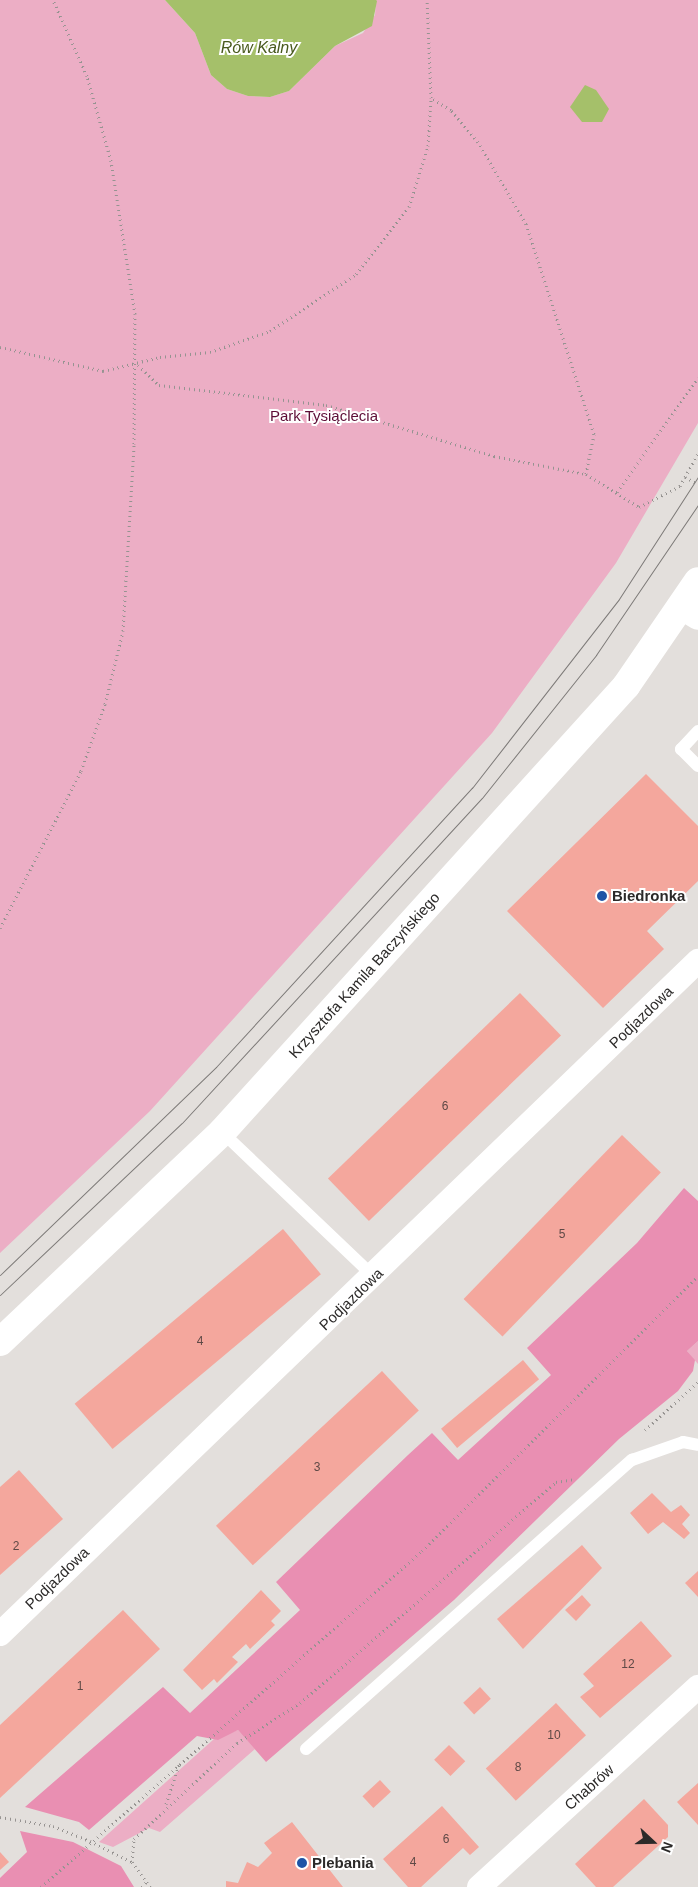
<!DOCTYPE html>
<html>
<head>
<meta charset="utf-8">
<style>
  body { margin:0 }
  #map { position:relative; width:698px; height:1887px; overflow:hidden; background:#e3dfdc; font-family:Helvetica,sans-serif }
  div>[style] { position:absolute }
  .green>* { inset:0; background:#ecaec5 }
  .forest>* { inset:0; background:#e98fb2 }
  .water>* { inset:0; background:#a5c06a }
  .building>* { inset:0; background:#f4a79d; transform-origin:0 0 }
  .path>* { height:3px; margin-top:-1.5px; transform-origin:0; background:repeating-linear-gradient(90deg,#969391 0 1px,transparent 0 5px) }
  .lane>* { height:12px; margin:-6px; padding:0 6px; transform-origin:6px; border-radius:6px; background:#fff }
  .street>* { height:24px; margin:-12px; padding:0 12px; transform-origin:12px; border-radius:12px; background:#fff }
  .secondary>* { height:28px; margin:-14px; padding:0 14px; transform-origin:14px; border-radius:14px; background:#fff }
  .tram>* { height:1px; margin:-0.5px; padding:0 0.5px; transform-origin:0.5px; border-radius:0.5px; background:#7d7a78 }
  .dots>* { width:14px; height:14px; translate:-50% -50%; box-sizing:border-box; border:2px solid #fff; border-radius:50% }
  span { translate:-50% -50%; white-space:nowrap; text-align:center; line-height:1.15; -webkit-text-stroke:4px #fff; paint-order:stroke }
  .number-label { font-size:12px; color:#5e4946 }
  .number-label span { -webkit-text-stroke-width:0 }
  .park-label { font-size:15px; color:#5e0e37 }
  .poi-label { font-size:15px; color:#2c2a29; font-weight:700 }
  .left { translate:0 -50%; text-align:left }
  .street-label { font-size:15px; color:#2c2a29 }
  .water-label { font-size:16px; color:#495a1e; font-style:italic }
  .north { position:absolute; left:628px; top:1817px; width:50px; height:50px; -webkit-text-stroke:4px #fff; paint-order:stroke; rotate:111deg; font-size:14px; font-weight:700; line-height:20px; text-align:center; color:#2c2a29 }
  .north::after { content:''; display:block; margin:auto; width:18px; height:22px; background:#2c2a29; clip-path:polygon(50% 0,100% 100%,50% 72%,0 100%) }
</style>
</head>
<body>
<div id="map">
  <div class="green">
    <div style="clip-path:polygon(0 0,165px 0,195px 33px,211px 75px,227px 89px,248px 96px,270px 97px,289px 91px,335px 46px,363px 33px,375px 15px,376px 0,698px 0,698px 423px,616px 563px,492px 733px,150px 1111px,0 1253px)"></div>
    <div style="clip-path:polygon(698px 1341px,698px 1364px,687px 1351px)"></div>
    <div style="clip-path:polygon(238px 1730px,255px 1749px,160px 1832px,149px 1828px,113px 1847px,99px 1842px,214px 1739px)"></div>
  </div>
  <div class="forest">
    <div style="clip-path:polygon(684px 1188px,698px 1201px,698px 1341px,687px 1351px,695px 1360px,693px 1371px,678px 1391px,619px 1439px,454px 1600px,266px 1762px,238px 1730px,218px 1740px,197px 1736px,89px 1830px,79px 1822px,25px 1807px,163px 1687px,190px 1713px,300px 1610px,276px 1582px,408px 1455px,432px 1433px,458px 1460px,551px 1375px,527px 1348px,637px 1243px)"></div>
    <div style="clip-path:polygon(20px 1831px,73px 1842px,121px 1866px,134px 1887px,0 1887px,0 1878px,27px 1852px)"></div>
  </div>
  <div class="water">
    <div style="clip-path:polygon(165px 0,376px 0,377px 1px,372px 26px,335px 46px,289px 91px,270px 97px,248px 96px,227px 89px,211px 75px,195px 33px)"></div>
    <div style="clip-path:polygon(585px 85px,596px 90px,609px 109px,602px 122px,582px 122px,570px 107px)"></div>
  </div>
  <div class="building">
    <div style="clip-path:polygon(646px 774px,698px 826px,698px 881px,647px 931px,664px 949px,603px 1008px,507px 911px)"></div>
    <div style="left:520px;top:993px;width:59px;height:267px;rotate:46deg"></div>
    <div style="left:622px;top:1135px;width:54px;height:228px;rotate:44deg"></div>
    <div style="left:283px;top:1229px;width:59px;height:272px;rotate:50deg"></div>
    <div style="left:523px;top:1360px;width:25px;height:107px;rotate:50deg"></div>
    <div style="left:382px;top:1371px;width:54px;height:227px;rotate:47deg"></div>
    <div style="clip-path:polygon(19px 1470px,63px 1519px,0 1575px,0 1487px)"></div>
    <div style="clip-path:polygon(652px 1493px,671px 1512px,681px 1505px,690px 1515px,682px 1524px,690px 1533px,684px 1539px,663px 1522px,648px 1534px,630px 1513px)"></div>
    <div style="clip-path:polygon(582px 1545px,602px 1568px,523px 1649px,497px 1619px)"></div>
    <div style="clip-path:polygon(698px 1571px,698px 1597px,685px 1583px)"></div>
    <div style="clip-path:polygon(261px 1590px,281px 1611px,271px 1621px,275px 1625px,250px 1649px,246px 1644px,232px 1657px,238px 1662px,217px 1683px,214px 1679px,202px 1690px,183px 1670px)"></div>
    <div style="clip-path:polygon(582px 1595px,591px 1605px,576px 1621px,565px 1610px)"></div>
    <div style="clip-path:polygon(123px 1610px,160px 1649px,0 1798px,0 1725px)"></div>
    <div style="clip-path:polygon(641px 1621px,672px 1656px,600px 1718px,580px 1697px,594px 1686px,583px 1674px)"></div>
    <div style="left:480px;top:1687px;width:16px;height:23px;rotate:47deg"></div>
    <div style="left:556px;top:1703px;width:44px;height:96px;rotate:47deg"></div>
    <div style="left:449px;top:1745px;width:23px;height:21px;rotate:45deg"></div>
    <div style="left:380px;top:1780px;width:16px;height:24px;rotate:47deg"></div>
    <div style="clip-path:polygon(698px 1783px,698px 1825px,677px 1802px)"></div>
    <div style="clip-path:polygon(644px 1799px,668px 1825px,668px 1837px,613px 1887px,596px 1887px,575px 1864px)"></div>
    <div style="clip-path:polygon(442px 1806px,479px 1847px,470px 1855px,463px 1848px,421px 1887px,408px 1887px,383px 1859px)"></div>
    <div style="clip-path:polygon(292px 1822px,343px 1887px,226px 1887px,226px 1881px,238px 1883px,247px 1862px,258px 1867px,272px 1853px,264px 1843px)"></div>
    <div style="clip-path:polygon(0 1852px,9px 1862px,0 1870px)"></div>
  </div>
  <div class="path">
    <div style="left:0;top:347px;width:106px;rotate:13.1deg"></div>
    <div style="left:103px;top:371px;width:59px;rotate:-13.8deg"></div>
    <div style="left:160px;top:357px;width:50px;rotate:-5.7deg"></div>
    <div style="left:210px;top:352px;width:64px;rotate:-19.3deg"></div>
    <div style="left:270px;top:331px;width:103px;rotate:-33.5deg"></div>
    <div style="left:356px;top:274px;width:85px;rotate:-51.7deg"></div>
    <div style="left:409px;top:207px;width:64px;rotate:-72.7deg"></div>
    <div style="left:428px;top:146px;width:48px;rotate:-86.4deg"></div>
    <div style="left:431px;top:98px;width:98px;rotate:-92.3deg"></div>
    <div style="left:138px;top:365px;width:29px;rotate:44deg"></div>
    <div style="left:159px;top:385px;width:168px;rotate:6.8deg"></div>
    <div style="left:326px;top:405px;width:176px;rotate:16.9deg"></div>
    <div style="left:494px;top:456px;width:94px;rotate:11.1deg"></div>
    <div style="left:586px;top:474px;width:41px;rotate:-78.7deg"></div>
    <div style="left:594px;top:434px;width:221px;rotate:-107.9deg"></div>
    <div style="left:526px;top:224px;width:95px;rotate:-120.3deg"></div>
    <div style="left:478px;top:142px;width:42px;rotate:-130.2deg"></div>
    <div style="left:451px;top:110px;width:23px;rotate:-149deg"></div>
    <div style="left:586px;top:474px;width:62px;rotate:31.9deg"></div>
    <div style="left:639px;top:507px;width:46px;rotate:-27.1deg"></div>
    <div style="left:680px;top:486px;width:10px;rotate:-61deg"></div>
    <div style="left:685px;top:477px;width:15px;rotate:28deg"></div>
    <div style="left:685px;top:477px;width:26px;rotate:-61deg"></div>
    <div style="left:617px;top:492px;width:140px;rotate:-54.6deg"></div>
    <div style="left:0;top:928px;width:177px;rotate:-62.7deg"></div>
    <div style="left:81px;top:771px;width:71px;rotate:-70.3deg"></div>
    <div style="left:105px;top:704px;width:75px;rotate:-76.1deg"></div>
    <div style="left:123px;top:631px;width:187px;rotate:-86.6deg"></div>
    <div style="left:134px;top:444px;width:130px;rotate:-89.6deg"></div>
    <div style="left:135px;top:314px;width:155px;rotate:-98.9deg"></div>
    <div style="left:111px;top:161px;width:88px;rotate:-105.8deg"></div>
    <div style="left:87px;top:76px;width:83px;rotate:-114.1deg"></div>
    <div style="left:645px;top:1430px;width:72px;rotate:-42.2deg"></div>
    <div style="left:166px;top:1804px;width:44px;rotate:-71.6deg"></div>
    <div style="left:0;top:1817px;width:54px;rotate:9.6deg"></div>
    <div style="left:53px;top:1826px;width:40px;rotate:22deg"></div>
    <div style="left:90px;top:1841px;width:47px;rotate:26.6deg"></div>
    <div style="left:132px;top:1862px;width:31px;rotate:54deg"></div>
    <div style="left:132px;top:1862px;width:23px;rotate:-85deg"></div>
    <div style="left:134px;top:1839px;width:141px;rotate:-43deg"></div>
    <div style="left:237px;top:1743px;width:75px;rotate:-32.4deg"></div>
    <div style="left:300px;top:1703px;width:338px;rotate:-40.8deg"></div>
    <div style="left:556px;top:1482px;width:20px;rotate:-9deg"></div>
    <div style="left:41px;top:1887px;width:508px;rotate:-41.41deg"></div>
    <div style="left:422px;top:1551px;width:390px;rotate:-44.9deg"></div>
    <div style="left:142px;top:1887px;width:8px;rotate:-50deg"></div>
  </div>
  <div class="lane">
    <div style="left:698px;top:731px;width:25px;rotate:133deg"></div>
    <div style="left:681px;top:749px;width:24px;rotate:45deg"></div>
    <div style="left:222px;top:1132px;width:210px;rotate:43.6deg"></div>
    <div style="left:306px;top:1749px;width:436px;rotate:-41.6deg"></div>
    <div style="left:632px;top:1460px;width:54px;rotate:-19.4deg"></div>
    <div style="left:683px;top:1442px;width:15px;rotate:11deg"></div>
  </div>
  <div class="street">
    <div style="left:683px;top:609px;width:17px;rotate:31deg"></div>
    <div style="left:0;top:1634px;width:970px;rotate:-43.96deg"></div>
    <div style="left:479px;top:1887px;width:297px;rotate:-42.4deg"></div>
  </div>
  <div class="secondary">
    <div style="left:0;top:1342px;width:306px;rotate:-43.4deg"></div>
    <div style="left:222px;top:1132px;width:602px;rotate:-47.83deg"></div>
    <div style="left:626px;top:686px;width:127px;rotate:-55.6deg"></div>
  </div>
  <div class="tram">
    <div style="left:0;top:1275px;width:300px;rotate:-43.9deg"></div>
    <div style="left:216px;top:1067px;width:379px;rotate:-47.5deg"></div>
    <div style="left:472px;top:788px;width:239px;rotate:-52.1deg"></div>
    <div style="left:619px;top:599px;width:145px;rotate:-57.1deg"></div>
    <div style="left:0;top:1295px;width:250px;rotate:-43.4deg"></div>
    <div style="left:182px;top:1123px;width:442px;rotate:-47.3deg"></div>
    <div style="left:482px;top:798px;width:183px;rotate:-51.4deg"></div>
    <div style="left:596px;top:655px;width:181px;rotate:-55.8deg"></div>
  </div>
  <div class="dots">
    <div style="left:602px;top:896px;background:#1e54a6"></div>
    <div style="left:302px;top:1863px;background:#1e54a6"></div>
  </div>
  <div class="number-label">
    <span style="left:445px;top:1107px">6</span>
    <span style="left:562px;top:1235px">5</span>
    <span style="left:200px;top:1342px">4</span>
    <span style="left:317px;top:1468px">3</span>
    <span style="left:16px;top:1547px">2</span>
    <span style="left:628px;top:1665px">12</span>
    <span style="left:80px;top:1687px">1</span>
    <span style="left:554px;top:1736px">10</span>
    <span style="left:518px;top:1768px">8</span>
    <span style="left:446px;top:1840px">6</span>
    <span style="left:413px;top:1863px">4</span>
  </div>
  <div class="park-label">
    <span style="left:324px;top:416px">Park Tysiąclecia</span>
  </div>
  <div class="poi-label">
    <span class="left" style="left:612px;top:896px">Biedronka</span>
    <span class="left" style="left:312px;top:1863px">Plebania</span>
  </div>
  <div class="street-label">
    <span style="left:364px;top:975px;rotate:-48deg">Krzysztofa Kamila Baczyńskiego</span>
    <span style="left:641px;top:1017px;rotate:-44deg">Podjazdowa</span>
    <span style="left:351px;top:1299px;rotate:-44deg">Podjazdowa</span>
    <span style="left:57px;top:1578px;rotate:-44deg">Podjazdowa</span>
    <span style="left:589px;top:1787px;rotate:-42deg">Chabrów</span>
  </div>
  <div class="water-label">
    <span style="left:259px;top:48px">Rów Kalny</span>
  </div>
  <div class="north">N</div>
</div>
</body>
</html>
